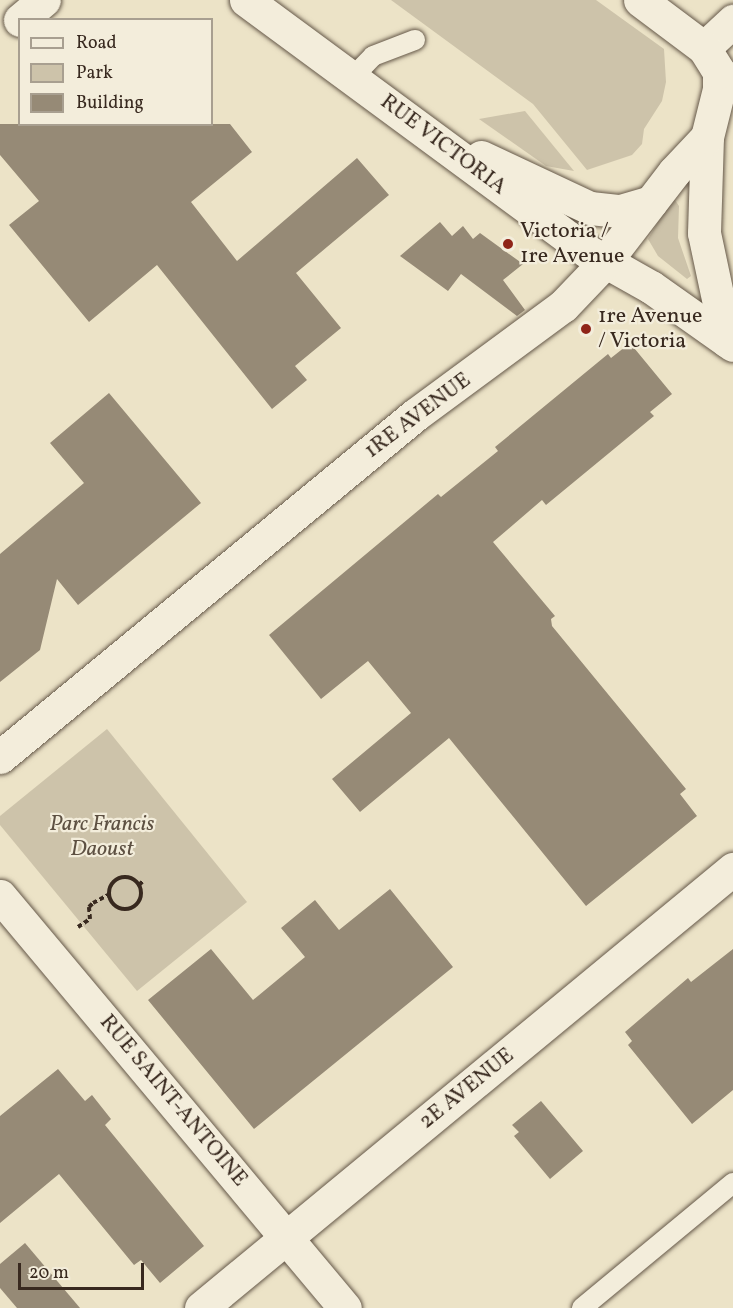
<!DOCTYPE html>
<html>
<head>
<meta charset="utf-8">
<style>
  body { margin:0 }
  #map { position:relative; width:733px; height:1308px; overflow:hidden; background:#ece3c7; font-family:Vollkorn,serif }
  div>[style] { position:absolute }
  .green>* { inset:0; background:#cdc3aa }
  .building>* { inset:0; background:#968a76 }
  .path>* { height:4px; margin-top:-2px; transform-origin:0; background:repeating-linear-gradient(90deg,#38291f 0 4.5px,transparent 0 7.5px) }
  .path>.ring { margin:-2px; padding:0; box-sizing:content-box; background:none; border:4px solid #38291f; border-radius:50% }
  .roads { filter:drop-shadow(0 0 2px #655849) drop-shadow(0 0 2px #655849) }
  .lane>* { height:20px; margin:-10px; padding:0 10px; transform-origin:10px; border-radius:10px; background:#f3eddb }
  .street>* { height:33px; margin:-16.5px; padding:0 16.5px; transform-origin:16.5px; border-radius:16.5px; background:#f3eddb }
  .secondary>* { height:33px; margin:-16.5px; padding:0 16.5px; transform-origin:16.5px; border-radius:16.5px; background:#f3eddb }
  .dots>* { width:16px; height:16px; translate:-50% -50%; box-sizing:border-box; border:3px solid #f3eddb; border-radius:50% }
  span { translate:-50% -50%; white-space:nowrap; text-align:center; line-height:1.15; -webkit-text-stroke:4.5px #f3eddb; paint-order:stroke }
  .street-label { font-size:22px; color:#38291f }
  .poi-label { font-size:22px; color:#38291f }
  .left { translate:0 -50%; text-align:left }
  .park-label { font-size:22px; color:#5d5042; font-style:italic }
  .legend { position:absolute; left:18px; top:18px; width:195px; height:108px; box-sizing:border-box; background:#f3eddb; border:2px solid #a89f90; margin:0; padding:8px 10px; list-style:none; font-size:18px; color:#38291f }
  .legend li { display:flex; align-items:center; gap:12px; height:30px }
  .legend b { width:30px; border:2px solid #a89f90 }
  .scale { position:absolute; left:18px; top:1263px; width:126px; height:27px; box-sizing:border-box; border:3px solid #38291f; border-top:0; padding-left:8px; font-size:18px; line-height:21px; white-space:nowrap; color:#38291f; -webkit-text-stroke:4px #f3eddb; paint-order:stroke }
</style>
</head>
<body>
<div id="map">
  <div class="green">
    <div style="clip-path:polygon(391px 0,596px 0,664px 49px,666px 82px,662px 101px,644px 129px,642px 144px,632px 155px,587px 170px,533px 104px)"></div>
    <div style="clip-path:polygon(525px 111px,574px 171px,546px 166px,479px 119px)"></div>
    <div style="clip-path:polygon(673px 197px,679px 206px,678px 238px,691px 276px,687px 279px,658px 256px,648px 239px)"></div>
    <div style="clip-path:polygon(107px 729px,247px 902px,137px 991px,0 825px,0 816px)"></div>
  </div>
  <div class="building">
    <div style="clip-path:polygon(0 124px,230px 124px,252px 152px,191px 202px,237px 261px,357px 158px,389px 195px,296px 273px,341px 328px,295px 366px,307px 380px,272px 409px,157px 265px,89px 322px,9px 225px,39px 201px,0 155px)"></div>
    <div style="clip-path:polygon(440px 222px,452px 236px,463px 226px,473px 239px,480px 233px,523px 264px,503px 280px,525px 310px,517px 316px,461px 274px,448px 291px,400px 256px)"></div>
    <div style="clip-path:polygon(630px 343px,672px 394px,650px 412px,654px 416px,546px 505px,542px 500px,493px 542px,555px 616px,551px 619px,552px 626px,686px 789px,680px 794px,697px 816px,586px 906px,449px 738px,360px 812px,332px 779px,411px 713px,368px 661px,321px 699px,269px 635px,438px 494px,441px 497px,498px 451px,495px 447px,608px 354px,611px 358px)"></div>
    <div style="clip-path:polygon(109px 393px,201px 503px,78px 605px,57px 579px,40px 650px,0 682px,0 554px,84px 483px,50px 443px)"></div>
    <div style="clip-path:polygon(390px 889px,453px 967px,254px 1129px,148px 1000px,211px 949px,253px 1000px,305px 957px,281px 928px,315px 900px,339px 930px)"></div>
    <div style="clip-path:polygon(733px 949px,733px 1090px,692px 1124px,628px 1045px,632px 1041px,625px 1032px,688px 978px,691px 982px)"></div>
    <div style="clip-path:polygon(58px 1069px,85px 1101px,92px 1095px,111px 1119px,105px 1125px,204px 1246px,160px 1283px,141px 1260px,134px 1265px,59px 1174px,0 1223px,0 1116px)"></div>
    <div style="clip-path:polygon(541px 1101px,583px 1151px,550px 1179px,514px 1136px,519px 1132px,512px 1125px)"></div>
    <div style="clip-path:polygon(25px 1243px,80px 1308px,17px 1308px,0 1288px,0 1264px)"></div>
  </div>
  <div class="path">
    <div class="ring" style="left:109px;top:877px;width:28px;height:28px"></div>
    <div style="left:139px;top:885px;width:7px;rotate:-45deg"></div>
    <div style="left:78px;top:927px;width:14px;rotate:-34deg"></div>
    <div style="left:90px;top:919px;width:12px;rotate:-95deg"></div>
    <div style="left:89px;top:907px;width:6px;rotate:-45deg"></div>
    <div style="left:93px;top:903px;width:19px;rotate:-28deg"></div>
  </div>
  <div class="roads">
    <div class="lane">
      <div style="left:352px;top:78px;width:30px;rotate:-46deg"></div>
      <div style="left:373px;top:56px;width:45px;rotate:-20.9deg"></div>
      <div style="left:582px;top:1308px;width:196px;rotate:-39.6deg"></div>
    </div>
    <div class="street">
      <div style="left:704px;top:48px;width:40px;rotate:-43deg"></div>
      <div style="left:201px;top:1308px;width:690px;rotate:-39.53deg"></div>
    </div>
    <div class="secondary">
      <div style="left:246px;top:0;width:423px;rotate:36.4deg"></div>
      <div style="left:587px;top:251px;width:73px;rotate:29.4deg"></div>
      <div style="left:651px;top:287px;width:100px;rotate:35.3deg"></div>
      <div style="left:20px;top:20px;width:31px;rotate:-40deg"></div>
      <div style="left:707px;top:137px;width:96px;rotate:91.8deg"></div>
      <div style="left:704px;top:233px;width:110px;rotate:78deg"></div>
      <div style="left:481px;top:157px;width:120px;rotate:25.1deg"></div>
      <div style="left:590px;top:208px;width:30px;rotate:6deg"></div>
      <div style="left:620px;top:211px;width:32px;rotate:-16deg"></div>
      <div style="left:0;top:757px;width:538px;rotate:-39.49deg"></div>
      <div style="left:415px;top:415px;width:184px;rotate:-36.4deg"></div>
      <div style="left:563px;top:306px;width:61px;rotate:-46.3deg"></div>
      <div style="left:605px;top:262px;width:113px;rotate:-52.5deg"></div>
      <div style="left:674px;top:172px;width:48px;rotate:-46.7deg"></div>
      <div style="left:707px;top:137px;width:49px;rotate:-76deg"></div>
      <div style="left:719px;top:89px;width:17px;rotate:-90deg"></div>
      <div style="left:719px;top:72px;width:28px;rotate:-122deg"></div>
      <div style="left:704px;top:48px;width:80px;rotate:-143.1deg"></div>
      <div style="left:0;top:896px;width:537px;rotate:50.06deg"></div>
    </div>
  </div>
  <div class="dots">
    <div style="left:508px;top:244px;background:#8f2418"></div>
    <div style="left:586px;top:329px;background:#8f2418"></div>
  </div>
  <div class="street-label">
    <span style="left:443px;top:145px;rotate:37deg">RUE VICTORIA</span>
    <span style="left:418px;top:416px;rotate:-37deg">1RE AVENUE</span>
    <span style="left:467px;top:1089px;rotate:-39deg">2E AVENUE</span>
    <span style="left:173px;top:1101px;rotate:50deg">RUE SAINT-ANTOINE</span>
  </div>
  <div class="poi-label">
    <span class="left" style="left:520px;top:244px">Victoria /<br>1re Avenue</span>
    <span class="left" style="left:598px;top:329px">1re Avenue<br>/ Victoria</span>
  </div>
  <div class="park-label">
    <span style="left:102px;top:837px">Parc Francis<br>Daoust</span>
  </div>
  <ul class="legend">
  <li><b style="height:8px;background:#f3eddb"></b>Road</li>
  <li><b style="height:16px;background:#cdc3aa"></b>Park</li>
  <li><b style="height:16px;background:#968a76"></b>Building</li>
  </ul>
  <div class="scale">20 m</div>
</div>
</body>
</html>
